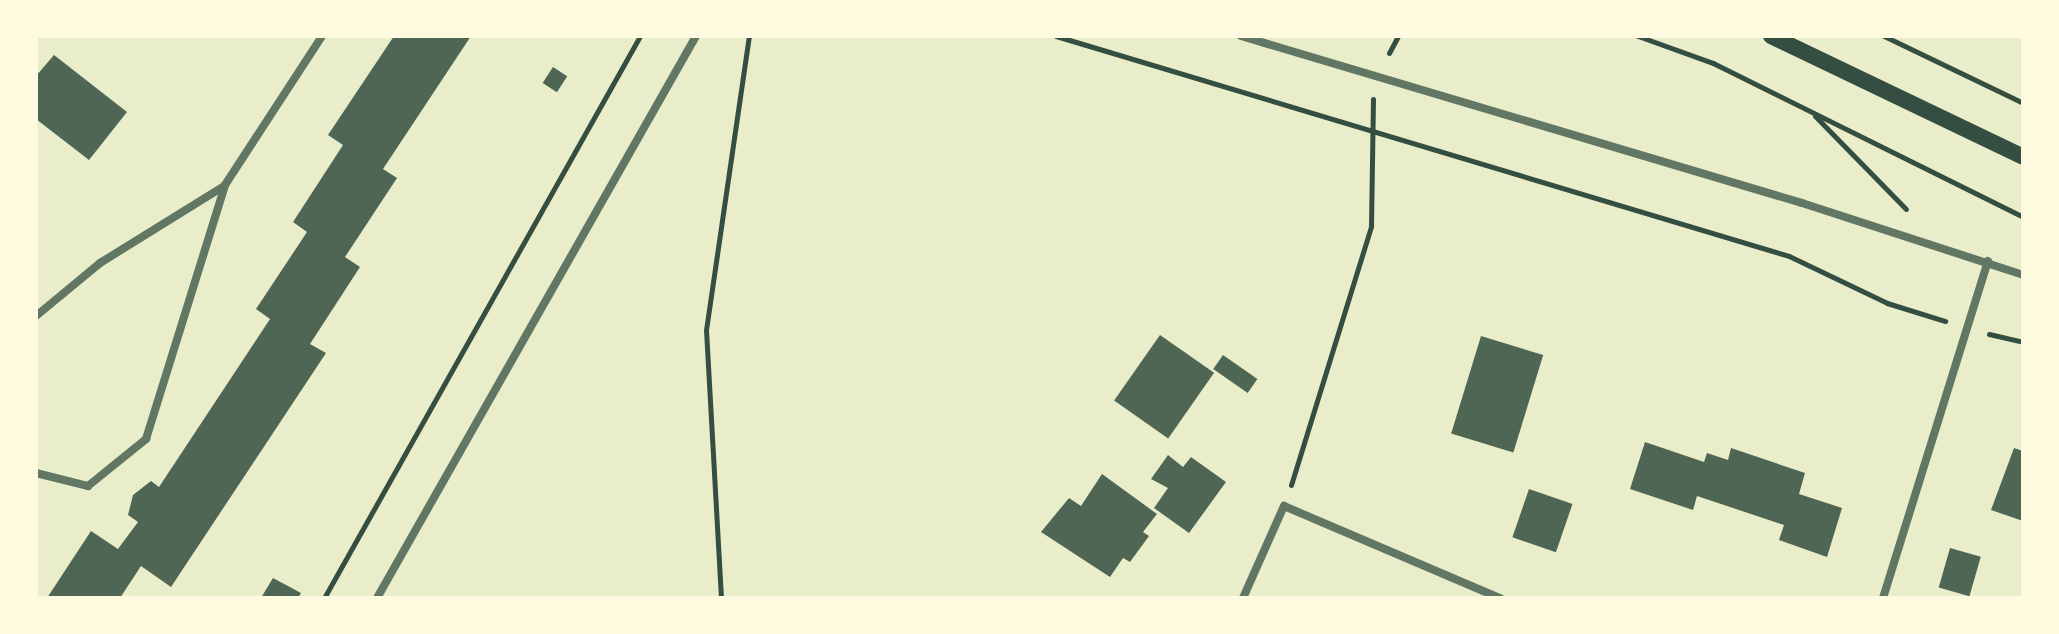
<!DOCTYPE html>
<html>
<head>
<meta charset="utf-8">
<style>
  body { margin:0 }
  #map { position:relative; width:2059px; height:634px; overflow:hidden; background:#e9edc9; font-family:"PT Sans Narrow",sans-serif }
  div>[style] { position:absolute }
  .building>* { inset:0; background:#4f6655; transform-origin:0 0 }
  .path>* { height:5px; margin:-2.5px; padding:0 2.5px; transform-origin:2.5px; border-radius:2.5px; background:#344e41 }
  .minor>* { height:8px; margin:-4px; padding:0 4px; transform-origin:4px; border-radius:4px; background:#617663 }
  .secondary>* { height:16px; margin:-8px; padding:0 8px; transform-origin:8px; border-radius:8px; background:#344e41 }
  span { translate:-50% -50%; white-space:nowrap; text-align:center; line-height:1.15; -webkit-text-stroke:6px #fefae0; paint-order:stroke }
  .frame { position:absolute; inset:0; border:38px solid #fefae0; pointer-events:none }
</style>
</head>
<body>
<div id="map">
  <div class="building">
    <div style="clip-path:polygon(394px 36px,471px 36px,383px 169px,397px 178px,345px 257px,360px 267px,310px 344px,326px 353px,171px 587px,141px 566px,120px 598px,47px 598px,91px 531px,118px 549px,138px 522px,128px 515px,133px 495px,151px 481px,159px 487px,270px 319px,256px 309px,307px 232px,293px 222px,343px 145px,328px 135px)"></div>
    <div style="clip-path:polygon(54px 55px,127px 112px,89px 160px,36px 119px,36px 76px)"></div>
    <div style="left:553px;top:67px;width:17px;height:19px;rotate:33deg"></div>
    <div style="left:1160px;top:335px;width:66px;height:80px;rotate:35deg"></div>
    <div style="left:1481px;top:336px;width:65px;height:102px;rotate:17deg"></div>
    <div style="left:1223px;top:355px;width:42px;height:17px;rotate:35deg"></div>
    <div style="clip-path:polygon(1645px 442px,1704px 462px,1707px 453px,1728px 460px,1731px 448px,1805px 473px,1799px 494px,1842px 508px,1827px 557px,1779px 540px,1784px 525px,1697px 496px,1693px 510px,1630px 489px)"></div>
    <div style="clip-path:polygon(2014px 448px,2023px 451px,2023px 521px,1991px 510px)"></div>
    <div style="clip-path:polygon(1168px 455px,1183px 467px,1191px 457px,1226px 482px,1189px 533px,1154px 508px,1168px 488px,1151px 479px)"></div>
    <div style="clip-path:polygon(1102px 474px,1157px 514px,1143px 532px,1149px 536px,1130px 562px,1123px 558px,1110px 577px,1041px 532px,1069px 498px,1081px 506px)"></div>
    <div style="left:1529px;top:489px;width:46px;height:51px;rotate:19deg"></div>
    <div style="left:1950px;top:548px;width:32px;height:41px;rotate:16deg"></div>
    <div style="clip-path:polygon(273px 578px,301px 593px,298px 598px,261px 598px)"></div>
  </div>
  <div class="path">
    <div style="left:1056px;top:36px;width:765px;rotate:16.71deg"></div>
    <div style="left:1789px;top:256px;width:109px;rotate:25.6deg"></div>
    <div style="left:1887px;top:303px;width:61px;rotate:17.2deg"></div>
    <div style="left:1638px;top:36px;width:80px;rotate:19.8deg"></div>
    <div style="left:1713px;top:63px;width:346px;rotate:26.4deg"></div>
    <div style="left:1884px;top:36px;width:154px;rotate:25.7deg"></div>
    <div style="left:1389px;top:53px;width:19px;rotate:-62deg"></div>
    <div style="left:1815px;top:116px;width:130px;rotate:45.6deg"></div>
    <div style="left:1989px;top:334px;width:35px;rotate:13deg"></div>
    <div style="left:1291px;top:485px;width:271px;rotate:-72.8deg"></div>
    <div style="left:1371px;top:226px;width:127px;rotate:-89.1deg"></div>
    <div style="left:324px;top:598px;width:645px;rotate:-60.65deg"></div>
    <div style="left:721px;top:598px;width:268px;rotate:-93.2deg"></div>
    <div style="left:706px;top:330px;width:297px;rotate:-81.7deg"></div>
  </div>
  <div class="minor">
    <div style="left:1241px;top:36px;width:585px;rotate:16.58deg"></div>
    <div style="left:1802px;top:203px;width:232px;rotate:18deg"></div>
    <div style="left:36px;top:316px;width:83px;rotate:-39.6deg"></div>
    <div style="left:100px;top:263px;width:146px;rotate:-31.8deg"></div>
    <div style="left:36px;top:473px;width:54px;rotate:14deg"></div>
    <div style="left:88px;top:486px;width:75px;rotate:-39deg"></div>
    <div style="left:146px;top:439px;width:266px;rotate:-72.7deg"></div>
    <div style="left:225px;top:185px;width:178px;rotate:-56.9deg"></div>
    <div style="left:377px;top:598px;width:646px;rotate:-60.42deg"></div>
    <div style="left:1243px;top:598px;width:101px;rotate:-66deg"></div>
    <div style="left:1284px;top:506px;width:235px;rotate:23.1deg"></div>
    <div style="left:1883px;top:598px;width:353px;rotate:-72.7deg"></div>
  </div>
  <div class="secondary">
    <div style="left:1771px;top:36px;width:280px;rotate:25.6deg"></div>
  </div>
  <div class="frame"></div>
</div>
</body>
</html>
